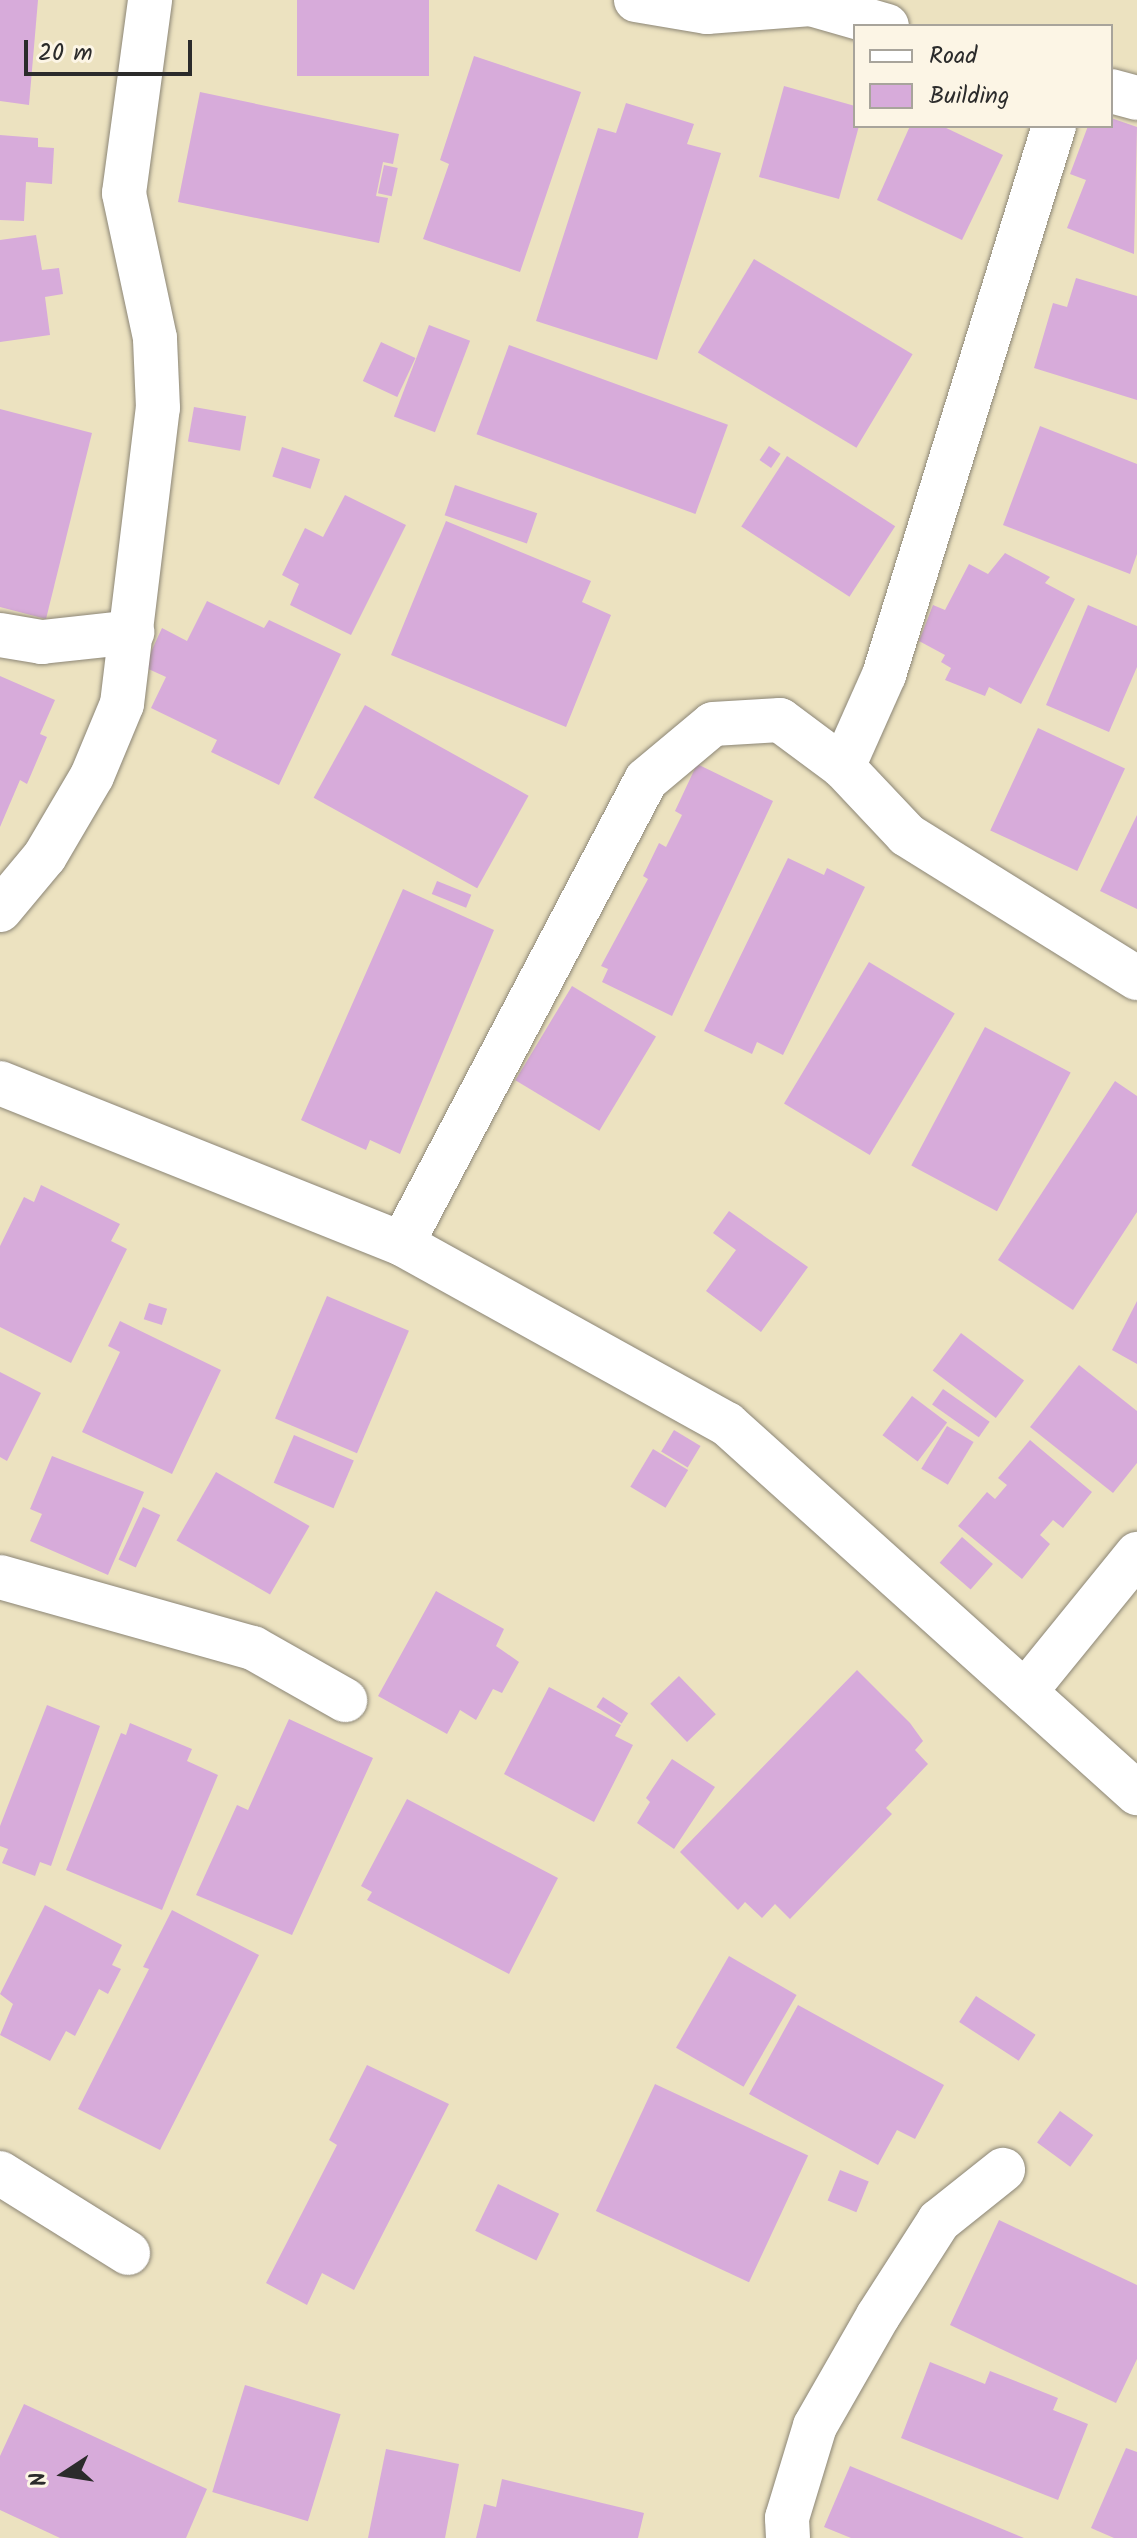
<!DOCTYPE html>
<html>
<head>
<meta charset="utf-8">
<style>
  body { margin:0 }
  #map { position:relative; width:1137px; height:2538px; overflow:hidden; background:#ece2c0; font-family:Kalam,sans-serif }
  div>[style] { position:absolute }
  .building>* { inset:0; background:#d7abda; transform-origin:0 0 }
  .roads { filter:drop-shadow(0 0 2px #8c8676) drop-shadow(0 0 2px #8c8676) }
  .minor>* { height:44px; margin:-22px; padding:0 22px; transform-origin:22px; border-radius:22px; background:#fff }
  span { translate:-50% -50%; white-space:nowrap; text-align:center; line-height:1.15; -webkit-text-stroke:8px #fcf5e5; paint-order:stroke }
  .legend { position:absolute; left:853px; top:24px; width:260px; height:104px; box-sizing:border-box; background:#fcf5e5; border:2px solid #a8a49b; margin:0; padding:10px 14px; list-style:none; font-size:24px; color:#2b2b2b }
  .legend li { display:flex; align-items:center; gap:16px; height:40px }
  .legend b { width:40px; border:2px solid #a8a49b }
  .north { position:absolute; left:24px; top:2434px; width:80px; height:80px; -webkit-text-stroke:6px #fcf5e5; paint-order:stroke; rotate:258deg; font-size:22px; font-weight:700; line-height:32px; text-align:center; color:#2b2b2b }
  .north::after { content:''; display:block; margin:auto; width:28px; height:36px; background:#2b2b2b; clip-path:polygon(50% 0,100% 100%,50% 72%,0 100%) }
  .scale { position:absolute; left:24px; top:40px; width:168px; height:36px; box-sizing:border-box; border:4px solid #2b2b2b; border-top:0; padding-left:10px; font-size:24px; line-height:28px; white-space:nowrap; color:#2b2b2b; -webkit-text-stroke:6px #fcf5e5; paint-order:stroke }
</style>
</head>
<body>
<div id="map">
  <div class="building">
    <div style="clip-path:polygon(0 0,38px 0,29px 105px,0 101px)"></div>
    <div style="left:297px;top:0;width:132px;height:76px"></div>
    <div style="clip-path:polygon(474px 56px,581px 92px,520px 272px,423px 239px,449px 164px,440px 160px)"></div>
    <div style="clip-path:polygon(784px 86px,855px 106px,859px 126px,839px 199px,759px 177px)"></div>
    <div style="clip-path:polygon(200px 92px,399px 134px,393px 164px,383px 162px,376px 196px,388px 198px,379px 243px,178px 202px)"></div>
    <div style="clip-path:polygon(626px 103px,694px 124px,687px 144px,721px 153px,657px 360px,536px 321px,598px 128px,616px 133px)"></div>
    <div style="clip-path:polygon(1111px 118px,1137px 127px,1134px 254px,1067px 228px,1086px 180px,1070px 174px,1088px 126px,1111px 126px)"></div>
    <div style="clip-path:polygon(910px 126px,942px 126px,1003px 155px,962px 240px,877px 200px)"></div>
    <div style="clip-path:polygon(0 135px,38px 138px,38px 147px,54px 148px,52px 184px,26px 182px,24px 221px,0 220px)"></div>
    <div style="left:384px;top:165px;width:14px;height:29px;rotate:12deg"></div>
    <div style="clip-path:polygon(36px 235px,42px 270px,59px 268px,63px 294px,45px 297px,50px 335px,0 342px,0 240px)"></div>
    <div style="left:754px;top:259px;width:185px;height:109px;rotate:31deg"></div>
    <div style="clip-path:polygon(1076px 278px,1137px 296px,1137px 400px,1034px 368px,1053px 303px,1067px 307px)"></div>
    <div style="left:429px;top:325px;width:44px;height:98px;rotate:21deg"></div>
    <div style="left:381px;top:342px;width:38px;height:43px;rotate:25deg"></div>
    <div style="left:509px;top:345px;width:233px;height:95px;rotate:20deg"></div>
    <div style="left:194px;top:407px;width:53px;height:35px;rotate:10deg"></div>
    <div style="clip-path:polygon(0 409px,92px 433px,46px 619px,0 607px)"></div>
    <div style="clip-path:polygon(1040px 426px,1137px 464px,1137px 554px,1130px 574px,1003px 525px)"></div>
    <div style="left:769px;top:446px;width:14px;height:17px;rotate:34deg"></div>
    <div style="left:282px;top:447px;width:40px;height:31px;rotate:18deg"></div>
    <div style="left:787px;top:456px;width:129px;height:84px;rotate:33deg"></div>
    <div style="left:455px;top:485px;width:87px;height:32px;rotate:19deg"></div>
    <div style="clip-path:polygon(345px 495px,406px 525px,351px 635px,290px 605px,299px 584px,282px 575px,305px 528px,323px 537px)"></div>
    <div style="clip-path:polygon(446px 521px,591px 581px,582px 602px,611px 615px,566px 727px,391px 655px)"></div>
    <div style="clip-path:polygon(1005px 553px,1050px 577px,1045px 583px,1075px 599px,1021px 704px,989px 687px,985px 696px,945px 680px,951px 668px,941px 662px,945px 655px,919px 641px,933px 605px,945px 610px,969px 564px,988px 574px)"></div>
    <div style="clip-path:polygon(207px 601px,264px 628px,269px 620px,341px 654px,279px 785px,211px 752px,217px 740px,151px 708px,166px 677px,144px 667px,162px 628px,187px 641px)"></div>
    <div style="clip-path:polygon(1088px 605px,1137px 626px,1137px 667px,1109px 732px,1046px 705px)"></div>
    <div style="clip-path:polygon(0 676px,55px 700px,40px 734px,47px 737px,27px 784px,20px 780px,0 827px)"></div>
    <div style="left:365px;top:705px;width:187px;height:106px;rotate:29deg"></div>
    <div style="left:1038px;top:728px;width:96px;height:113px;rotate:25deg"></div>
    <div style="clip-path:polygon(697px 764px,773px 801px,672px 1016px,602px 982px,608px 969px,601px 966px,648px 879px,643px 876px,659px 843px,666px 847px,682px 815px,675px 811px)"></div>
    <div style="clip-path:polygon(1137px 815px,1137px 909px,1100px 891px)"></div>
    <div style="clip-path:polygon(788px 858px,824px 875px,827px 868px,865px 887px,783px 1055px,757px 1042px,752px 1054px,704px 1031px)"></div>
    <div style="left:437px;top:881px;width:37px;height:14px;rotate:22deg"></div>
    <div style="clip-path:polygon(403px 889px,494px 930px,400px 1154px,370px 1140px,366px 1150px,301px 1120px)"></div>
    <div style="left:869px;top:962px;width:100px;height:165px;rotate:31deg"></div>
    <div style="left:572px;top:986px;width:98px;height:110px;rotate:31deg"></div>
    <div style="left:985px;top:1027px;width:97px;height:157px;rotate:28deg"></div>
    <div style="clip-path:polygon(1115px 1081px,1137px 1096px,1137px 1212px,1073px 1310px,998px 1260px)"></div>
    <div style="clip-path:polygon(41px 1185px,120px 1224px,111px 1241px,127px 1249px,71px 1363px,0 1327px,0 1246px,24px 1197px,34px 1202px)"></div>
    <div style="clip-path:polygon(729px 1211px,808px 1267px,761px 1332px,706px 1291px,736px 1250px,713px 1233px)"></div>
    <div style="left:327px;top:1296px;width:89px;height:133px;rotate:23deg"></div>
    <div style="clip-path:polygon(1137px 1301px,1137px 1364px,1112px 1350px)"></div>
    <div style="left:149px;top:1303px;width:19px;height:17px;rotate:18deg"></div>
    <div style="clip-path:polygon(120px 1321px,221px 1370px,172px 1474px,82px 1432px,120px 1352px,108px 1346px)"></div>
    <div style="left:961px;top:1333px;width:79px;height:47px;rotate:37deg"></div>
    <div style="clip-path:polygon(1079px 1365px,1137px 1411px,1137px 1463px,1113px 1493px,1030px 1427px)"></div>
    <div style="clip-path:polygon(0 1372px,41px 1393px,7px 1461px,0 1457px)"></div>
    <div style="left:943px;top:1389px;width:57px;height:19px;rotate:35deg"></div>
    <div style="left:912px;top:1396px;width:44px;height:49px;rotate:37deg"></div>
    <div style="left:947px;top:1426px;width:31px;height:50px;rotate:31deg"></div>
    <div style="left:674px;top:1430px;width:31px;height:25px;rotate:31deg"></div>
    <div style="left:294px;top:1435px;width:65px;height:52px;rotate:23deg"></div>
    <div style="clip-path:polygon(1030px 1440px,1092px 1492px,1063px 1528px,1053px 1520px,1040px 1535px,1050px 1544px,1022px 1579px,958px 1526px,987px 1492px,995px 1499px,1007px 1485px,998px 1478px)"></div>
    <div style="left:653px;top:1449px;width:41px;height:44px;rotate:31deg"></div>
    <div style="clip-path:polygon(52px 1456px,144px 1492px,108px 1575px,30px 1541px,42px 1514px,30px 1509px)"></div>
    <div style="left:216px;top:1472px;width:108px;height:79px;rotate:30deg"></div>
    <div style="left:143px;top:1507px;width:19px;height:58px;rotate:25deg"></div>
    <div style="left:962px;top:1537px;width:41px;height:34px;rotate:41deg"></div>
    <div style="clip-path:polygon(436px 1591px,504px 1629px,496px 1646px,519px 1662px,502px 1693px,493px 1689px,476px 1720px,460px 1710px,447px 1734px,378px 1696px)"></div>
    <div style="clip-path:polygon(857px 1670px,910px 1723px,923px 1741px,915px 1750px,928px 1764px,886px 1808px,892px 1814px,790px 1919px,775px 1904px,762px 1918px,745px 1902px,738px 1910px,680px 1852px)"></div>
    <div style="left:679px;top:1676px;width:53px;height:40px;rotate:46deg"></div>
    <div style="clip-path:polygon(549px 1687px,621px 1725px,615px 1736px,633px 1745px,594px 1822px,504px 1774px)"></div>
    <div style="left:603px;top:1697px;width:30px;height:12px;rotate:33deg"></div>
    <div style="clip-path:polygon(47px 1705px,100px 1726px,51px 1866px,40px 1862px,35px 1876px,2px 1863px,8px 1849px,0 1846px,0 1826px)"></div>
    <div style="clip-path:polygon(289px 1719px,373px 1758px,292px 1935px,196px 1895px,237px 1805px,248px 1810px)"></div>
    <div style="clip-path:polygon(130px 1723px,192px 1749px,187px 1761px,218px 1775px,162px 1910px,66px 1870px,121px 1733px,126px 1735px)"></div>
    <div style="clip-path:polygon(672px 1759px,715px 1787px,674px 1849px,637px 1823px,650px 1802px,646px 1798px)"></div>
    <div style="clip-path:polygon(407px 1799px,558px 1878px,509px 1974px,367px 1900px,372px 1892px,361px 1886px)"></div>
    <div style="clip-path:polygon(45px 1905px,122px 1945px,112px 1965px,121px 1969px,108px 1994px,99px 1989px,75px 2036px,66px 2031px,50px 2061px,0 2035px,13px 2004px,0 1994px)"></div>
    <div style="clip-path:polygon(172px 1910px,259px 1955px,160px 2150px,78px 2109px,149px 1969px,143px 1967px)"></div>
    <div style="left:729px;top:1956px;width:78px;height:106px;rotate:30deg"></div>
    <div style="left:976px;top:1996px;width:71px;height:31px;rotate:33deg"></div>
    <div style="clip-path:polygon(798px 2005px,944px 2085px,915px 2139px,897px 2130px,878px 2165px,749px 2094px)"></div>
    <div style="clip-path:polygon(367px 2065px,449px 2104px,354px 2290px,322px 2273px,307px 2305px,266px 2283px,337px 2145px,329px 2140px)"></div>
    <div style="left:655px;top:2084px;width:169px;height:140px;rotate:25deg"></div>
    <div style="left:1060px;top:2111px;width:41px;height:39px;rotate:36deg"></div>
    <div style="left:840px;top:2170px;width:31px;height:33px;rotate:22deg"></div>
    <div style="left:498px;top:2184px;width:68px;height:52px;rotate:26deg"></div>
    <div style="clip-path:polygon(999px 2220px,1137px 2285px,1137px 2359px,1116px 2403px,950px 2325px)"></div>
    <div style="clip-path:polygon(930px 2362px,985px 2384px,990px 2371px,1058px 2398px,1053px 2410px,1088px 2424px,1058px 2500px,901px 2438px)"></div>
    <div style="left:245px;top:2385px;width:100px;height:112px;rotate:17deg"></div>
    <div style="clip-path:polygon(24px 2404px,207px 2489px,186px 2538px,60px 2538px,0 2510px,0 2456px)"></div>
    <div style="clip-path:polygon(1126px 2448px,1137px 2452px,1137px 2538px,1114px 2538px,1091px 2528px)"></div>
    <div style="clip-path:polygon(386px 2449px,459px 2464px,445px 2538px,368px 2538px)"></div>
    <div style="clip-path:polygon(850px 2466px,1024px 2538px,851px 2538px,824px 2527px)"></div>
    <div style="clip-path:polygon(502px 2479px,644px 2513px,638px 2538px,476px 2538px,484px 2504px,496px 2507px)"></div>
  </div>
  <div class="roads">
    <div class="minor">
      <div style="left:636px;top:0;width:72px;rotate:9.6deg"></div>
      <div style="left:707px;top:12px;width:104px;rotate:-4.4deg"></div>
      <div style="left:811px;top:4px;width:79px;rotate:16.1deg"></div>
      <div style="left:1111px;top:91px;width:27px;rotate:15deg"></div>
      <div style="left:0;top:635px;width:43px;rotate:9.5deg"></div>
      <div style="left:42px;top:642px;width:91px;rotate:-6.3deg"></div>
      <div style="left:843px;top:767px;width:101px;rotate:-66deg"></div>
      <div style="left:884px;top:675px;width:575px;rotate:-72.79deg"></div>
      <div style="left:0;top:910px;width:70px;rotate:-50.2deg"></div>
      <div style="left:45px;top:856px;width:93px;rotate:-59.6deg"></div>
      <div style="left:92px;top:776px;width:78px;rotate:-67.4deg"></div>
      <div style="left:122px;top:704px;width:298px;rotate:-83.1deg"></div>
      <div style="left:158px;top:408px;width:70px;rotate:-92.5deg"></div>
      <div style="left:155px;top:338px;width:148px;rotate:-102.1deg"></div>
      <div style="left:124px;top:193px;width:195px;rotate:-82.3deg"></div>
      <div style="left:0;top:1083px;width:433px;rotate:21.8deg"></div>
      <div style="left:402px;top:1244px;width:372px;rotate:29deg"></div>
      <div style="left:727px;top:1424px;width:552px;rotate:41.99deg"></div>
      <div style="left:402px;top:1244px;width:524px;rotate:-62.26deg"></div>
      <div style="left:646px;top:780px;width:87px;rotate:-39.9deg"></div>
      <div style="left:713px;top:724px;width:67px;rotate:-3.4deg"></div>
      <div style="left:780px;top:720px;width:79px;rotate:36.7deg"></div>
      <div style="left:843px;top:767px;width:93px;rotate:46.7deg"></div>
      <div style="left:907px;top:835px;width:271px;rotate:31.9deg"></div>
      <div style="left:0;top:1577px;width:263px;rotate:15.7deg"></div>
      <div style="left:253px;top:1648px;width:106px;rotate:29.5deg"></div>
      <div style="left:1025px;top:1692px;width:178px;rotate:-50.9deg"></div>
      <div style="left:0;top:2173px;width:151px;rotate:32deg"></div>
      <div style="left:788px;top:2538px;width:20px;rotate:-93deg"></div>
      <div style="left:787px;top:2518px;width:96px;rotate:-73.1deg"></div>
      <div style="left:815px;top:2426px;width:127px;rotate:-60.2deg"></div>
      <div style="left:878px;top:2316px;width:113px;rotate:-57.3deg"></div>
      <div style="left:939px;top:2221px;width:82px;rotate:-38.6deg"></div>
    </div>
  </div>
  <ul class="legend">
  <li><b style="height:10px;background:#fff"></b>Road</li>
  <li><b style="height:22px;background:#d7abda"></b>Building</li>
  </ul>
  <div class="north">N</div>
  <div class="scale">20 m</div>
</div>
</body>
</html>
